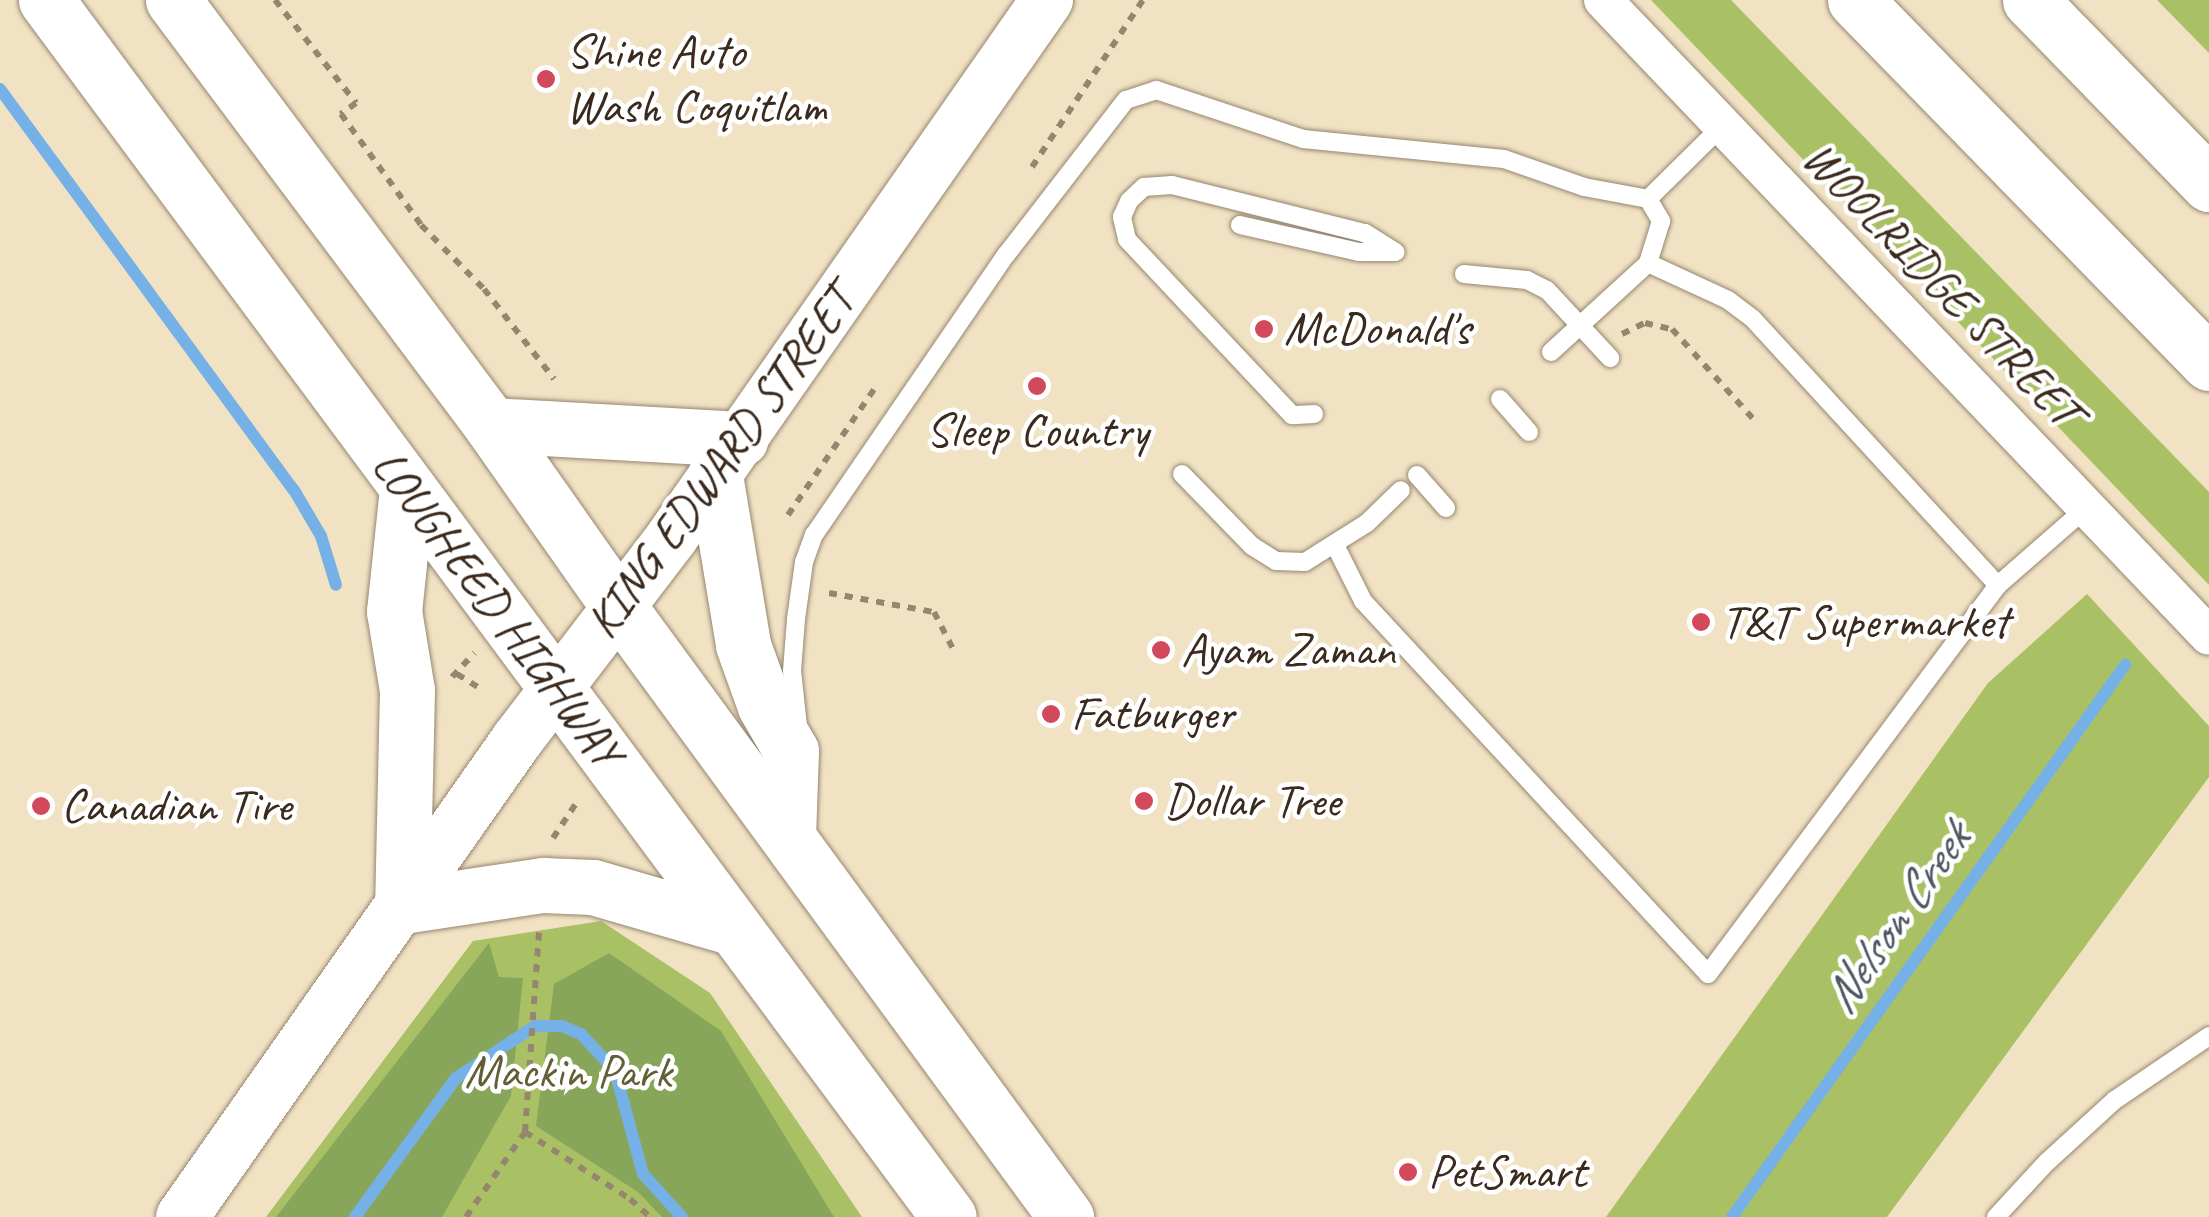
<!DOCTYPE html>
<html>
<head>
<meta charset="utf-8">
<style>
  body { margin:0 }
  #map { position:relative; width:2209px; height:1217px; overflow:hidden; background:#f0e2c3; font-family:Caveat,sans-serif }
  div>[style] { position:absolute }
  .green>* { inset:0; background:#aac064 }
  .forest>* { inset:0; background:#87a65a }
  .stream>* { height:12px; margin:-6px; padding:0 6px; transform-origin:6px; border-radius:6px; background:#75b1e7 }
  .path>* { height:6px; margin-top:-3px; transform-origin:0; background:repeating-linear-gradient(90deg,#968670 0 8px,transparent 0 16px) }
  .roads { filter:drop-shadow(0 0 2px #968670) drop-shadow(0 0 2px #968670) }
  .service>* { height:18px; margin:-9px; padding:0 9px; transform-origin:9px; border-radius:9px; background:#fff }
  .minor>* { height:38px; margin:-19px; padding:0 19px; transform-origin:19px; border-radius:19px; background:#fff }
  .secondary>* { height:52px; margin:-26px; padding:0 26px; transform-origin:26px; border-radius:26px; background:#fff }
  .primary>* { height:55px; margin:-27.5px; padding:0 27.5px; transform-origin:27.5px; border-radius:27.5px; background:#fff }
  .motorway>* { height:55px; margin:-27.5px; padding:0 27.5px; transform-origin:27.5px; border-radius:27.5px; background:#fff }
  .dots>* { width:28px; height:28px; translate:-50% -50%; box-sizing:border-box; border:5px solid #fff; border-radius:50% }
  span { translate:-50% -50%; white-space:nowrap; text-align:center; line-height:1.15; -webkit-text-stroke:9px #fff; paint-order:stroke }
  .poi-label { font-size:48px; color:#3b2a1e }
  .left { translate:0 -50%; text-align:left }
  .street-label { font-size:48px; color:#3b2a1e }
  .park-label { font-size:48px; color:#625e36 }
  .water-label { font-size:50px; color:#4f5964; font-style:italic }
</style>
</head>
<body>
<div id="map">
  <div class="green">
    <div style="clip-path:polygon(1651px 0,1731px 0,2209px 492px,2209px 585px)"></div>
    <div style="clip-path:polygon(2157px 0,2209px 0,2209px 53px)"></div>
    <div style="clip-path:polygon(2087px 594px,2209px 726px,2209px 777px,1887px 1217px,1606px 1217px,1988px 683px)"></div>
    <div style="clip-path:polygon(601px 921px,710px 993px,862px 1217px,266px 1217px,473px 941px)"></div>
  </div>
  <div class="forest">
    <div style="clip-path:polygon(489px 943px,499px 977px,523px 978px,511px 1096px,442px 1217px,276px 1217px)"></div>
    <div style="clip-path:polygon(609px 953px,721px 1031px,834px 1217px,662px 1217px,638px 1192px,536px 1126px,554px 984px)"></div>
  </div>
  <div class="stream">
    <div style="left:0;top:89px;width:497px;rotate:53.8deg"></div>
    <div style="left:294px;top:490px;width:53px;rotate:59.6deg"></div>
    <div style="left:321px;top:536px;width:51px;rotate:73deg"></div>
    <div style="left:355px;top:1217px;width:172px;rotate:-54deg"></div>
    <div style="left:456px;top:1078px;width:95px;rotate:-33.4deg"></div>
    <div style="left:535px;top:1026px;width:27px"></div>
    <div style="left:562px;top:1026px;width:21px;rotate:23deg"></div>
    <div style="left:581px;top:1034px;width:50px;rotate:47.4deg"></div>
    <div style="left:615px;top:1071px;width:107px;rotate:74.8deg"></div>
    <div style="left:643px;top:1174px;width:58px;rotate:47.8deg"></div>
    <div style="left:1732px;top:1217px;width:678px;rotate:-54.55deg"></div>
  </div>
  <div class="path">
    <div style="left:275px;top:0;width:131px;rotate:51.8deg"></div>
    <div style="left:356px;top:103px;width:19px;rotate:144deg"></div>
    <div style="left:341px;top:114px;width:137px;rotate:54.2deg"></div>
    <div style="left:421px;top:225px;width:90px;rotate:45.5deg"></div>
    <div style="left:484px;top:289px;width:114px;rotate:52.1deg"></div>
    <div style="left:1032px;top:167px;width:201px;rotate:-56.4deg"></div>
    <div style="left:1622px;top:334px;width:25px;rotate:-26deg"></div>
    <div style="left:1645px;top:323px;width:28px;rotate:13deg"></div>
    <div style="left:1672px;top:329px;width:127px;rotate:47.9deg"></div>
    <div style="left:788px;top:515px;width:158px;rotate:-55.6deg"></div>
    <div style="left:829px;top:593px;width:107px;rotate:10.3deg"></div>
    <div style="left:934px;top:612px;width:42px;rotate:62.8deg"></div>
    <div style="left:457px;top:674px;width:25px;rotate:32deg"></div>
    <div style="left:452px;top:677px;width:33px;rotate:-47deg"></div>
    <div style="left:553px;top:838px;width:47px;rotate:-56.3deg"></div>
    <div style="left:525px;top:1132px;width:125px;rotate:32.5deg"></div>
    <div style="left:630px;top:1199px;width:27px;rotate:42deg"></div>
    <div style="left:466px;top:1217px;width:103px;rotate:-55.2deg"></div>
    <div style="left:525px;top:1132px;width:200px;rotate:-86deg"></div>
  </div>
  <div class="roads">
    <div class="service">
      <div style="left:1648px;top:199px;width:104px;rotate:-44.6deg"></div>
      <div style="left:1240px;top:225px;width:122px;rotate:12.8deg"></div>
      <div style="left:1359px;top:252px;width:35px"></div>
      <div style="left:1464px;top:274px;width:63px;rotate:5.4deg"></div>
      <div style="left:1527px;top:280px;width:22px;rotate:27deg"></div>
      <div style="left:1547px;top:290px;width:93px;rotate:47.2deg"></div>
      <div style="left:1551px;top:352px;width:132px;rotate:-42.5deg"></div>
      <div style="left:1500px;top:399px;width:44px;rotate:48.7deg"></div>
      <div style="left:1314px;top:414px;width:22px;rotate:177deg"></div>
      <div style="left:1292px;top:415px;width:241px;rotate:-133.2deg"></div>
      <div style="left:1127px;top:239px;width:23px;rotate:-103deg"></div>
      <div style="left:1122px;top:217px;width:17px;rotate:-66deg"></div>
      <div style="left:1129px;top:201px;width:21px;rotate:-43deg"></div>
      <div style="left:1144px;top:187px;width:28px;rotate:-4deg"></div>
      <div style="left:1172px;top:185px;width:199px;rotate:14deg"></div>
      <div style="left:1365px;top:233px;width:36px;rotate:32deg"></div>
      <div style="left:1182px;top:474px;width:100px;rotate:45.8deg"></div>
      <div style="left:1252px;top:546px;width:28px;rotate:32deg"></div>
      <div style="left:1276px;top:561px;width:29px;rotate:2deg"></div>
      <div style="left:1305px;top:562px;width:73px;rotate:-32.2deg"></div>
      <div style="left:1367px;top:523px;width:47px;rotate:-44.1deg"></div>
      <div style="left:1417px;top:475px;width:44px;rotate:48.7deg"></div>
      <div style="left:1335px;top:545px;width:63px;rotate:63.4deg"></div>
      <div style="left:1363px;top:601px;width:508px;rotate:47.23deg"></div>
      <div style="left:1708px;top:974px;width:485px;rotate:-53.3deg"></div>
      <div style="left:1998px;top:585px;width:116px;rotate:-41.1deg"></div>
      <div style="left:798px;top:726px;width:55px;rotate:-96.2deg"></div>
      <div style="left:792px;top:671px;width:52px;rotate:-85.6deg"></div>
      <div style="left:796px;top:619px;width:58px;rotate:-82deg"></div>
      <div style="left:804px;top:562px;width:29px;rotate:-70deg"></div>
      <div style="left:814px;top:535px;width:340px;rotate:-55.6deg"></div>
      <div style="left:1006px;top:255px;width:196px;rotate:-52.3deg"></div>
      <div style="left:1126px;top:100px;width:32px;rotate:-18deg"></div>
      <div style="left:1156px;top:90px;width:155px;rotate:18.4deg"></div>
      <div style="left:1303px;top:139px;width:202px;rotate:5.7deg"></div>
      <div style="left:1504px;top:159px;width:85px;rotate:19.3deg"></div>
      <div style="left:1584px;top:187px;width:65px;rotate:10.6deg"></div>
      <div style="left:1648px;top:199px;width:26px;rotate:59deg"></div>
      <div style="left:1661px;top:221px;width:44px;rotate:107.2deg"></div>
      <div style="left:1648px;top:263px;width:88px;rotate:24.8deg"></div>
      <div style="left:1728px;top:300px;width:31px;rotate:37deg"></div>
      <div style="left:1753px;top:319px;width:362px;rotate:47.4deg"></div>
      <div style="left:1996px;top:1217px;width:75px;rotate:-47.2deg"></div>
      <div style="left:2047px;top:1162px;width:92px;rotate:-42.4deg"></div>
      <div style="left:2115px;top:1100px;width:114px;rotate:-34.2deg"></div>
    </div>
    <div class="minor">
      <div style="left:1603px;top:0;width:878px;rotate:46.38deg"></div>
    </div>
    <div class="secondary">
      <div style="left:182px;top:1217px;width:583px;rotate:-54.92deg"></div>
      <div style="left:517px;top:740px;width:255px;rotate:-52.6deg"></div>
      <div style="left:672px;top:537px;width:655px;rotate:-55.07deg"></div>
    </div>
    <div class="primary">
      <div style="left:46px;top:0;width:1515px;rotate:53.43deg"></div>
      <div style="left:173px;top:0;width:531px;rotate:53.19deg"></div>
      <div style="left:491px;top:425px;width:221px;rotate:54.9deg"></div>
      <div style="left:618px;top:606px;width:758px;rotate:53.75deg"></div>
      <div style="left:491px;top:425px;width:250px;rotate:3.2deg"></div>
      <div style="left:715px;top:475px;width:172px;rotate:80.6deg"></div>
      <div style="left:743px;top:645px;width:65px;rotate:70.2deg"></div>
      <div style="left:765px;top:706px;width:52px;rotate:60deg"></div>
      <div style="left:791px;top:751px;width:85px;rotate:92deg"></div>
      <div style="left:407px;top:488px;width:124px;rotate:96deg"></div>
      <div style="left:394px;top:611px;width:80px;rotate:80.7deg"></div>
      <div style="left:407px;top:690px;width:216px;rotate:91.3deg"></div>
      <div style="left:402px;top:906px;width:143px;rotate:-8.5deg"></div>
      <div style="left:543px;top:885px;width:50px;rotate:2.3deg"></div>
      <div style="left:593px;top:887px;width:144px;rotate:16.2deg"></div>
    </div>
    <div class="motorway">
      <div style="left:1855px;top:0;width:507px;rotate:45.72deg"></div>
      <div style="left:2030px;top:0;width:257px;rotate:45.8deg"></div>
    </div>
  </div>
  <div class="dots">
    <div style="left:546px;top:79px;background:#d1495b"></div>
    <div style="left:1264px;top:329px;background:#d1495b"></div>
    <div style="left:1037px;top:386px;background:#d1495b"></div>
    <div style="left:1701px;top:622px;background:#d1495b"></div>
    <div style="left:1161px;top:650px;background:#d1495b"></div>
    <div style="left:1051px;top:714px;background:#d1495b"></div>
    <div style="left:1144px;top:801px;background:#d1495b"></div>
    <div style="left:41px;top:806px;background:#d1495b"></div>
    <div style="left:1408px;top:1172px;background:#d1495b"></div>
  </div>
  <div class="poi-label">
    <span class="left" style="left:566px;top:79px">Shine Auto<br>Wash Coquitlam</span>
    <span class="left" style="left:1284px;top:329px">McDonald's</span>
    <span style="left:1037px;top:431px">Sleep Country</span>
    <span class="left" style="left:1721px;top:622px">T&amp;T Supermarket</span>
    <span class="left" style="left:1181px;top:650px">Ayam Zaman</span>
    <span class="left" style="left:1071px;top:714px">Fatburger</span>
    <span class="left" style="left:1164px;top:801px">Dollar Tree</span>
    <span class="left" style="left:61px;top:806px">Canadian Tire</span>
    <span class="left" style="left:1428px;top:1172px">PetSmart</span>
  </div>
  <div class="street-label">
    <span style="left:1942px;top:284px;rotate:46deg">WOOLRIDGE STREET</span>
    <span style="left:720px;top:462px;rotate:-54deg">KING EDWARD STREET</span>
    <span style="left:498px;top:608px;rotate:53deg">LOUGHEED HIGHWAY</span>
  </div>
  <div class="park-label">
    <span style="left:568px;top:1072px">Mackin Park</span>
  </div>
  <div class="water-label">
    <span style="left:1896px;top:918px;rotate:-55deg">Nelson Creek</span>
  </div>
</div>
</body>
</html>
